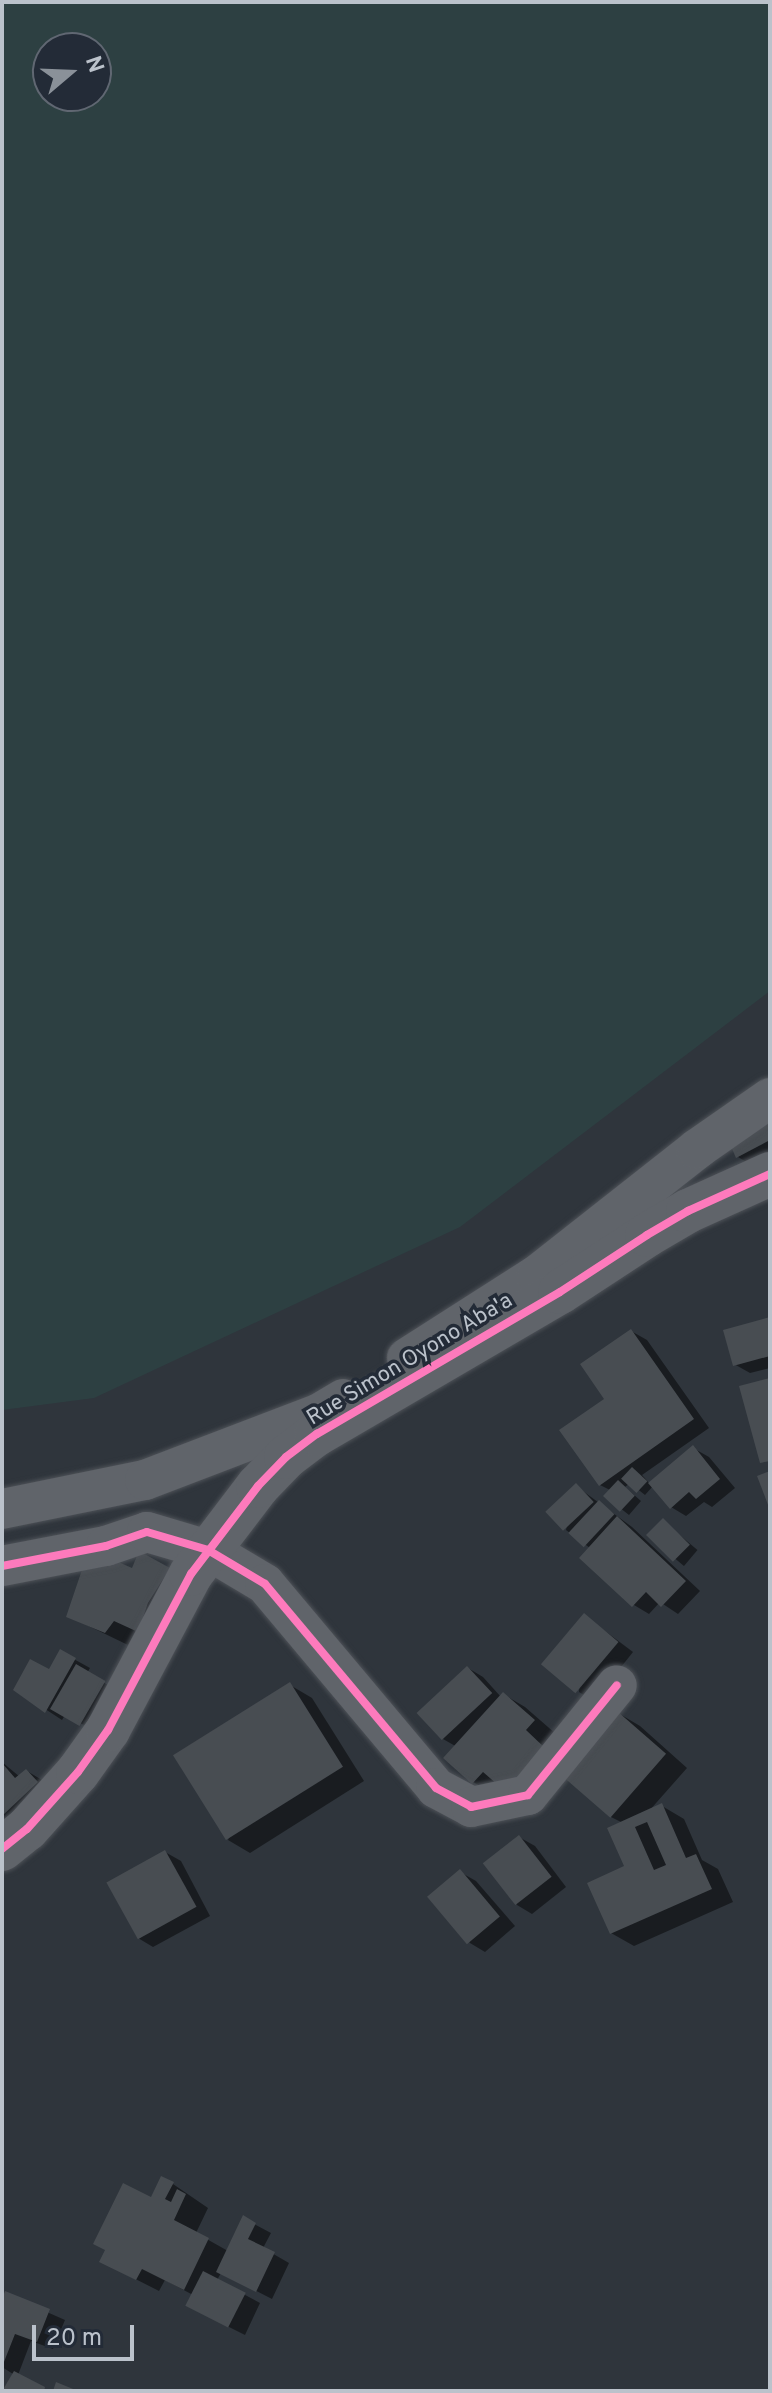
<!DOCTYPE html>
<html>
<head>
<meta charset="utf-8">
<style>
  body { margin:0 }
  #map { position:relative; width:772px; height:2393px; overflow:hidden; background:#2f353c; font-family:Overpass,sans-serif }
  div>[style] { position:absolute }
  .green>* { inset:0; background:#2d4042 }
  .shadow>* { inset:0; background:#0007; transform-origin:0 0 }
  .building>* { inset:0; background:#484d52; transform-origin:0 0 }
  .roads { filter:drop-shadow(0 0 2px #4d5157) drop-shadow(0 0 2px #4d5157) }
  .minor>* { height:40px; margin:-20px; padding:0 20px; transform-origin:20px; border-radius:20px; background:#60646a }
  .tertiary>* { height:44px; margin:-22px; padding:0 22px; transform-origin:22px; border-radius:22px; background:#60646a }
  .cycleway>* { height:8px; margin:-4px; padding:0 4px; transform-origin:4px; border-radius:4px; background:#fd7abc }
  span { translate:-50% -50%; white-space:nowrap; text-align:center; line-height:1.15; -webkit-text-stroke:7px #232b37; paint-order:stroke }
  .street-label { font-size:22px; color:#bbc2cb }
  .frame { position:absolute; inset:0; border:4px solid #bbc2cb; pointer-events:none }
  .north { position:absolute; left:32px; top:32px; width:80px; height:80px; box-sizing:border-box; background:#232b37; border:2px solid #606772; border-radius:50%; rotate:71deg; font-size:22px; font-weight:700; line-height:32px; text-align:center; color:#bbc2cb }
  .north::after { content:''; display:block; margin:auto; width:28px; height:36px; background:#8a9199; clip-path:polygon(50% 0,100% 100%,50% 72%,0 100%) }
  .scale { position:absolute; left:32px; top:2325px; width:102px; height:36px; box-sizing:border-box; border:4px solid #bbc2cb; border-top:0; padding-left:10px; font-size:24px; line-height:28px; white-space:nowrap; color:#bbc2cb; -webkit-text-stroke:6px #232b37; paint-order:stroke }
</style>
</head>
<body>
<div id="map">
  <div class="green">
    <div style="clip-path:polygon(evenodd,2px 2px,770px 2px,770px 991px,460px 1227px,94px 1398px,2px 1410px,2px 2px,48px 48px,96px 48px,96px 96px,48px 96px,48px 48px)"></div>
  </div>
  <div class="shadow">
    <div style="clip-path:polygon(770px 1111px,770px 1170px,765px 1173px,738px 1157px)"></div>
    <div style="clip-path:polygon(770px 1319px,770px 1368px,750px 1373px,734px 1364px)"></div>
    <div style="clip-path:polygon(631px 1331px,647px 1340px,709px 1428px,642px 1475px,650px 1484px,693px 1448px,709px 1457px,735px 1488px,712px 1507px,704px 1502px,686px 1516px,671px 1507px,653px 1486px,645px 1495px,630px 1483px,625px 1487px,641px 1501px,629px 1515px,605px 1496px,610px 1490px,600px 1485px,607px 1399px)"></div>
    <div style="clip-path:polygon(576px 1486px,632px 1527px,700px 1591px,678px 1614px,660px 1602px,649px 1614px,634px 1605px,590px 1548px,566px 1530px)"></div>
    <div style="left:663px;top:1521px;width:45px;height:21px;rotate:40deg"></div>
    <div style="clip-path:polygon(169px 1570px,128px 1645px,68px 1616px,133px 1571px)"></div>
    <div style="clip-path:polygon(585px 1616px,633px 1652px,594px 1701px,579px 1692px)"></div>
    <div style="clip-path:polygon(61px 1652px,90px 1668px,87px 1673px,120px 1692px,99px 1733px,65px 1715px,62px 1720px,16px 1690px,50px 1672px)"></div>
    <div style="clip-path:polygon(468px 1668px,483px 1677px,501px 1697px,503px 1694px,525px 1707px,556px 1734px,496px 1795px,473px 1782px,457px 1747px,443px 1739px)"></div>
    <div style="clip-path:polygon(290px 1685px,312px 1698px,364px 1781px,250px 1853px,228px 1840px)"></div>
    <div style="clip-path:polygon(618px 1713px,640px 1726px,687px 1768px,649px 1811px,662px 1806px,684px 1819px,702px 1860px,718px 1869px,733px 1902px,634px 1946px,611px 1933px,627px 1867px,623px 1823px,611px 1817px)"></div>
    <div style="clip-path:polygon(2px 1762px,20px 1777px,27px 1771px,42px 1780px,2px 1826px)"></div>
    <div style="clip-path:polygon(519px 1837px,535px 1846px,566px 1887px,532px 1914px,517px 1905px,486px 1864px)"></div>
    <div style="clip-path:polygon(165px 1852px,181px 1861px,210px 1916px,153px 1947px,138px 1938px)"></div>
    <div style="clip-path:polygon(460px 1872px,476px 1881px,515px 1926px,485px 1952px,470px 1943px,431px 1897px)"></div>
    <div style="clip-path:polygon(173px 2184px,208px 2208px,196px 2233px,228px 2251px,243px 2218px,271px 2233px,263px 2248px,289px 2263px,272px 2299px,221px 2273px,217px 2280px,260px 2303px,245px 2335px,203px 2314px,193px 2295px,165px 2280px,159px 2291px,102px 2262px,152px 2199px)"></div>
    <div style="clip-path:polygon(6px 2294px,65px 2320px,53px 2349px,31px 2341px,18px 2375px,48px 2391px,2px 2391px,13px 2374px,2px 2367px,2px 2304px)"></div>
  </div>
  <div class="building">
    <div style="clip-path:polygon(770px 1108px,770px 1140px,736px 1158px,727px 1137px)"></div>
    <div style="clip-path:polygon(770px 1317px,770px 1356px,733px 1366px,723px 1330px)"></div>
    <div style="clip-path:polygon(631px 1329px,694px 1419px,599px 1486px,559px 1430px,604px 1399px,580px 1364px)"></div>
    <div style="clip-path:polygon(770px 1378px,770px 1461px,760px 1463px,739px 1386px)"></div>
    <div style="clip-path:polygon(693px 1445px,720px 1479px,696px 1499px,689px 1492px,670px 1509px,648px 1483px)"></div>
    <div style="left:632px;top:1467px;width:21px;height:16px;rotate:43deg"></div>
    <div style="clip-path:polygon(770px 1471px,770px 1510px,757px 1476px)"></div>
    <div style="left:618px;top:1480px;width:23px;height:22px;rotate:43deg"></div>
    <div style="left:576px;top:1483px;width:26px;height:42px;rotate:47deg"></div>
    <div style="left:599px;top:1500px;width:21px;height:45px;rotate:43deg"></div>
    <div style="clip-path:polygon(617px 1516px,686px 1581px,661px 1607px,646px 1592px,632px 1607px,579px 1558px)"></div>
    <div style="left:663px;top:1518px;width:38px;height:24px;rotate:45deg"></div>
    <div style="clip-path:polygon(89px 1549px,132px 1568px,139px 1551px,170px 1568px,148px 1603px,138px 1632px,114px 1621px,105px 1633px,66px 1617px)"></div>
    <div style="left:584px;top:1613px;width:45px;height:67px;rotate:40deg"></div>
    <div style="clip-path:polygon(60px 1649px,76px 1658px,45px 1713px,13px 1690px,30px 1659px,49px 1669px)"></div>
    <div style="left:76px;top:1664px;width:34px;height:52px;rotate:30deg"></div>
    <div style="left:467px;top:1666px;width:37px;height:69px;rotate:47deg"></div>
    <div style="left:290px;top:1682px;width:100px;height:138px;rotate:58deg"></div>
    <div style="clip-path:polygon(503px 1692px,535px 1720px,526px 1730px,545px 1748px,506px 1792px,483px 1772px,472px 1784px,443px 1758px)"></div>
    <div style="left:617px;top:1711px;width:65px;height:85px;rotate:41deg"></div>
    <div style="clip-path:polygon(2px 1763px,15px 1778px,26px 1769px,38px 1782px,2px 1816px)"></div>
    <div style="clip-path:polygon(evenodd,662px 1803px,686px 1858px,696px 1854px,712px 1889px,610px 1934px,587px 1883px,624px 1866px,607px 1828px,662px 1803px,647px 1822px,666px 1865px,654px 1870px,635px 1827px,647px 1822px)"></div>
    <div style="left:519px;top:1835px;width:53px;height:46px;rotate:52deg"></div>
    <div style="left:165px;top:1850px;width:65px;height:67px;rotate:61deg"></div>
    <div style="left:460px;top:1869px;width:62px;height:43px;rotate:50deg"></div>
    <div style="clip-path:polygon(161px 2176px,174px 2182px,165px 2199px,171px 2202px,177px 2189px,186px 2194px,174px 2220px,209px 2238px,184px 2290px,142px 2269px,136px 2280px,99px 2262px,105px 2250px,93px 2244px,123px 2183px,151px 2197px)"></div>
    <div style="clip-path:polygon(243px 2215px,256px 2223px,248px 2239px,275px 2252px,256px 2292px,216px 2272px)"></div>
    <div style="left:203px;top:2271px;width:48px;height:39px;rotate:27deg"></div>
    <div style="clip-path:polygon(5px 2291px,50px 2309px,37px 2342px,15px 2334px,2px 2367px,2px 2299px)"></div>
    <div style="clip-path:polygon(14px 2371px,45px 2387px,44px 2391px,2px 2391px)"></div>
    <div style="clip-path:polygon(56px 2382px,78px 2391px,53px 2391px)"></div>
  </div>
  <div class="roads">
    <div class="minor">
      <div style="left:407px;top:1358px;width:154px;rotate:-32.6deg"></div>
      <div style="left:537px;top:1275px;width:204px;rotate:-38.2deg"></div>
      <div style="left:697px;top:1149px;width:89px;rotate:-34.9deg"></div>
      <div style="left:2px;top:1509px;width:146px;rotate:-11.5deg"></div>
      <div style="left:145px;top:1480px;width:187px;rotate:-20.9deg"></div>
      <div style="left:320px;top:1413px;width:27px;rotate:-31deg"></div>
      <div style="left:2px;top:1566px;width:106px;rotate:-10.9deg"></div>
      <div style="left:106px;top:1546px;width:43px;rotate:-18.9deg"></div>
      <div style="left:147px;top:1532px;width:64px;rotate:16.4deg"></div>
      <div style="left:208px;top:1550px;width:66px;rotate:30.8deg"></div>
      <div style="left:265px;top:1584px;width:266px;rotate:50deg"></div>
      <div style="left:436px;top:1788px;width:40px;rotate:28deg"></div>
      <div style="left:471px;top:1807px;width:58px;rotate:-11.9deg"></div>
      <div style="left:528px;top:1795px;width:141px;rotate:-51deg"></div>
    </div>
    <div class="tertiary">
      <div style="left:2px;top:1849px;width:32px;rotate:-39deg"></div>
      <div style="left:27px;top:1829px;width:76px;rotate:-48.2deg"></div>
      <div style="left:78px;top:1772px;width:52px;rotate:-54.5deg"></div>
      <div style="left:108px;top:1730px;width:177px;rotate:-62deg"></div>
      <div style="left:191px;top:1574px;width:111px;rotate:-52.7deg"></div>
      <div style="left:258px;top:1486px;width:40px;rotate:-46deg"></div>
      <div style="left:286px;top:1457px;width:39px;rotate:-37deg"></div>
      <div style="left:317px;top:1434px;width:281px;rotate:-30.3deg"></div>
      <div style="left:560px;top:1292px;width:104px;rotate:-33.2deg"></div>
      <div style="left:647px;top:1235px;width:48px;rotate:-30.3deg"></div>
      <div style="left:688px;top:1211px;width:90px;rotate:-24.3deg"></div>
    </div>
  </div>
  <div class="cycleway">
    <div style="left:2px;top:1566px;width:106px;rotate:-10.9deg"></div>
    <div style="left:106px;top:1546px;width:43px;rotate:-18.9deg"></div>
    <div style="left:147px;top:1532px;width:64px;rotate:16.4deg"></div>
    <div style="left:208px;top:1550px;width:66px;rotate:30.8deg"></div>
    <div style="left:265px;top:1584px;width:266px;rotate:50deg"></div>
    <div style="left:436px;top:1788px;width:40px;rotate:28deg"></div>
    <div style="left:471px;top:1807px;width:58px;rotate:-11.9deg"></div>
    <div style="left:528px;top:1795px;width:141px;rotate:-51deg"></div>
    <div style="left:2px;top:1849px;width:32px;rotate:-39deg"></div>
    <div style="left:27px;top:1829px;width:76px;rotate:-48.2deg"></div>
    <div style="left:78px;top:1772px;width:52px;rotate:-54.5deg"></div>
    <div style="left:108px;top:1730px;width:177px;rotate:-62deg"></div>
    <div style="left:191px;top:1574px;width:111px;rotate:-52.7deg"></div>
    <div style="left:258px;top:1486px;width:40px;rotate:-46deg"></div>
    <div style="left:286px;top:1457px;width:39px;rotate:-37deg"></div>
    <div style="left:317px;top:1434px;width:281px;rotate:-30.3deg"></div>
    <div style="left:560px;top:1292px;width:104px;rotate:-33.2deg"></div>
    <div style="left:647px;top:1235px;width:48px;rotate:-30.3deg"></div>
    <div style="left:688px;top:1211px;width:90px;rotate:-24.3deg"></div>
  </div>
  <div class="street-label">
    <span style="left:410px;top:1360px;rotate:-31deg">Rue Simon Oyono Aba'a</span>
  </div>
  <div class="frame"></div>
  <div class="north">N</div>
  <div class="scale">20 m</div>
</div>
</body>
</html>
